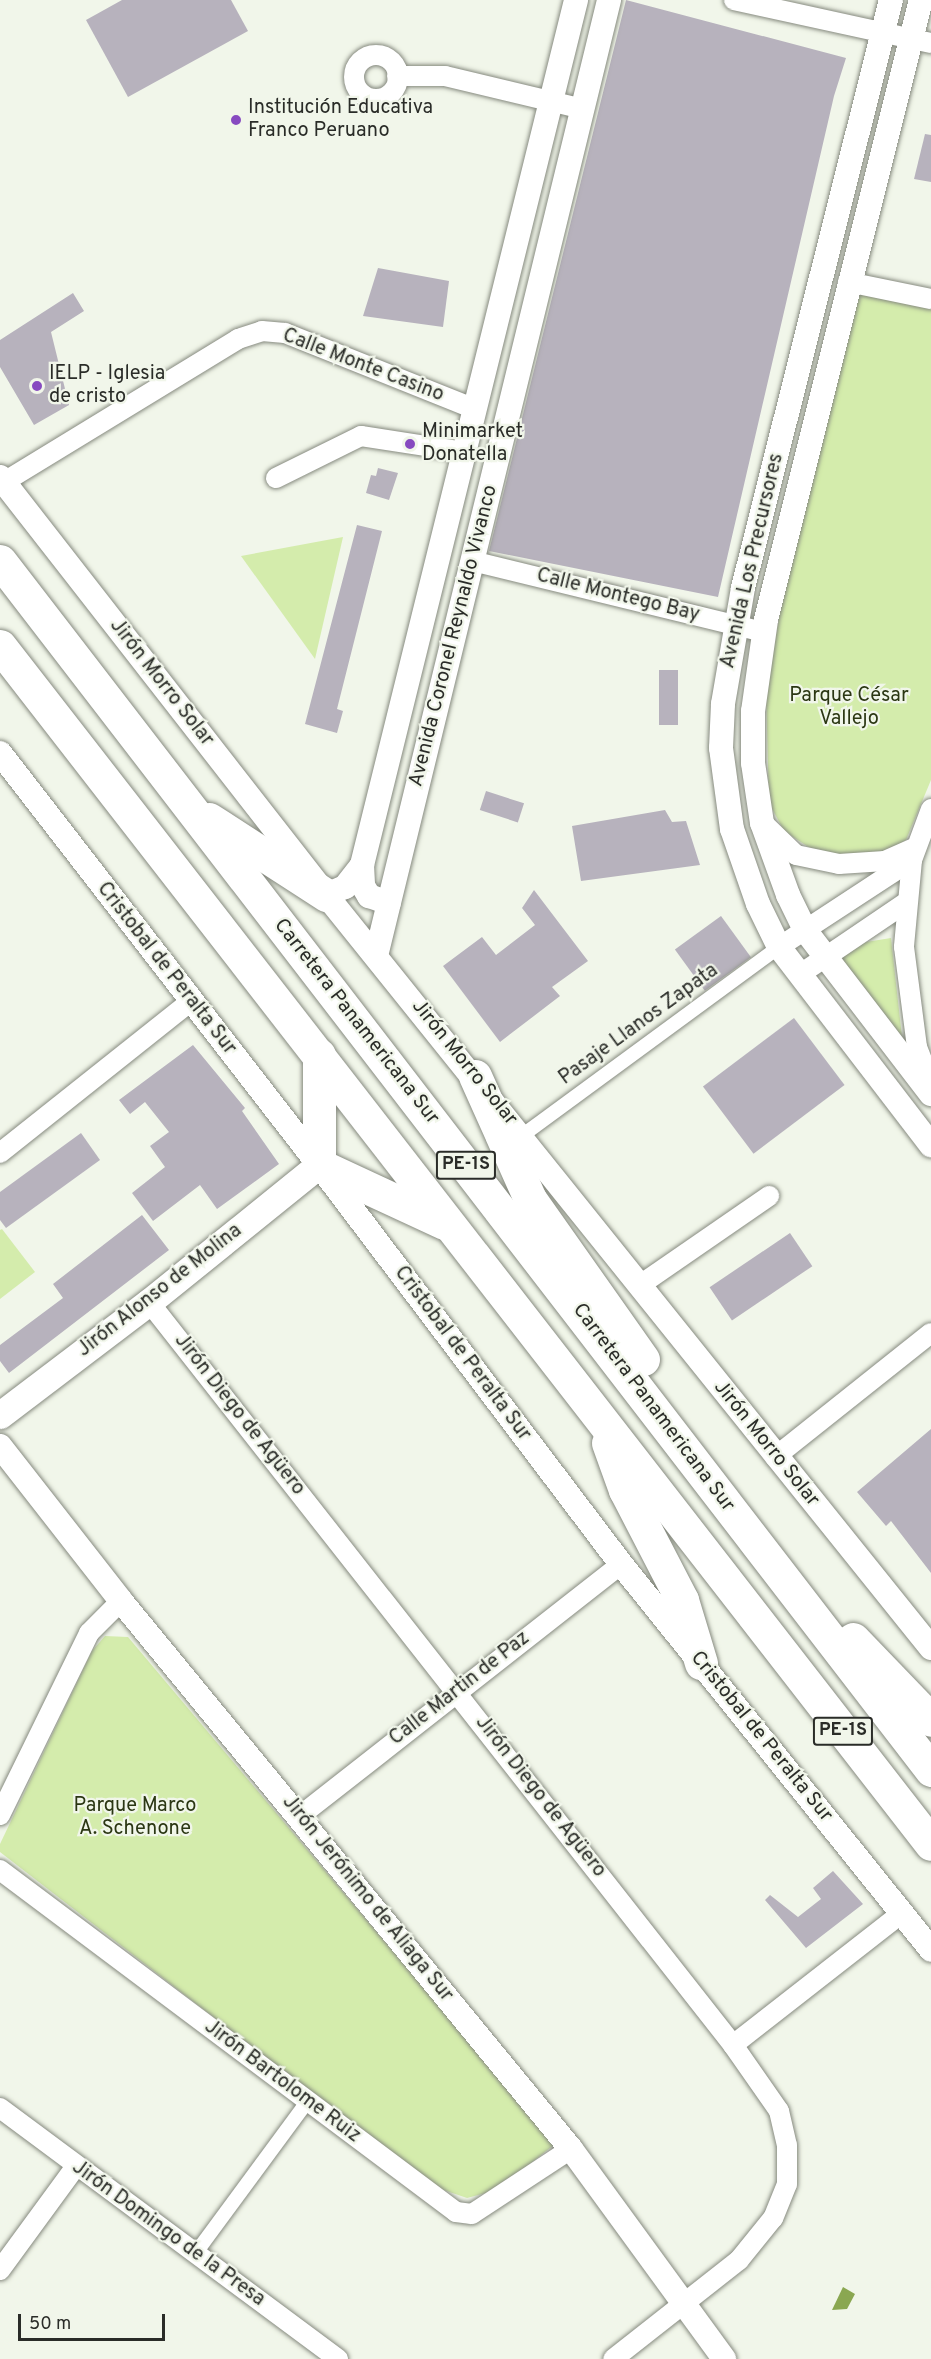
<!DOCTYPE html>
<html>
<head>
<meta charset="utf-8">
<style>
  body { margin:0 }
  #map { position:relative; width:931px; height:2359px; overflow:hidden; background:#f1f6ea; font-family:Overpass,sans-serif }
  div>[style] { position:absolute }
  .green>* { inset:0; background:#d4ecac }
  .water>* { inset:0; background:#8aa751 }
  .building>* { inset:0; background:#b7b2bd; transform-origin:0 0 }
  .roads { filter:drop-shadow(0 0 2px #868a7f) drop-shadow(0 0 2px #868a7f) }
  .pedestrian>* { height:14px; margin:-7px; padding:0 7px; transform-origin:7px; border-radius:7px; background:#fff }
  .minor>* { height:20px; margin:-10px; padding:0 10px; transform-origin:10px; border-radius:10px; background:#fff }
  .minor>.ring { margin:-10px; padding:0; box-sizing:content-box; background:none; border:20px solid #fff; border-radius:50% }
  .tertiary>* { height:24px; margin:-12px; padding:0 12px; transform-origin:12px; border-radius:12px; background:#fff }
  .secondary>* { height:27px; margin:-13.5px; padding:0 13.5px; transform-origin:13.5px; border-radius:13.5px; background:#fff }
  .motorway>* { height:33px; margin:-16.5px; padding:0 16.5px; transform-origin:16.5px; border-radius:16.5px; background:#fff }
  .dots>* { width:16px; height:16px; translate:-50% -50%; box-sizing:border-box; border:3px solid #f1f6ea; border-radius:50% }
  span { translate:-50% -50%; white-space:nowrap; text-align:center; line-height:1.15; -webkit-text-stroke:4.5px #f1f6ea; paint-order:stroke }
  .shield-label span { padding:2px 4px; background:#f1f6ea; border:2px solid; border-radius:4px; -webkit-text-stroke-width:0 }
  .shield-label { font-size:18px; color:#2a2c28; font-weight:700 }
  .poi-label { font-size:20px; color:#2a2c28 }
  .left { translate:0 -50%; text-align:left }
  .street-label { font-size:20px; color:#2a2c28 }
  .park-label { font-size:20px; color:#2b3713 }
  .scale { position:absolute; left:18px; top:2314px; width:147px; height:27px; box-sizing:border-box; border:3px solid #2a2c28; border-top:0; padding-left:8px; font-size:18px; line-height:21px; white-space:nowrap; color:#2a2c28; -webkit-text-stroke:4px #f1f6ea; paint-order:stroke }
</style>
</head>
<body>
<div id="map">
  <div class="green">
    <div style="clip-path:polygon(853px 293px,931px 307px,931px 780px,906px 840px,887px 852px,856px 856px,816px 852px,784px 831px,769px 803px,766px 691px,800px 501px)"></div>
    <div style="clip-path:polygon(343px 537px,315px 659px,241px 556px)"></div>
    <div style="clip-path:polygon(891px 938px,904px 1055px,839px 959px,866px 942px)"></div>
    <div style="clip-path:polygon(2px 1229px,35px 1272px,0 1299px,0 1230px)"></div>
    <div style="clip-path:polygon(105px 1636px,128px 1637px,555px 2144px,497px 2190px,467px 2198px,432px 2186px,0 1852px,0 1844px,92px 1651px)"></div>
  </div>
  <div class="water">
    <div style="clip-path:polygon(843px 2287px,855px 2294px,847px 2309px,832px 2310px)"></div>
  </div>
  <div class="building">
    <div style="clip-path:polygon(122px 0,231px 0,248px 31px,128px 97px,86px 20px)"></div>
    <div style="clip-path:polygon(626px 0,846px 58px,834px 96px,718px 597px,489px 551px)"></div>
    <div style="clip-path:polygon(925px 134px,931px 135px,931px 182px,914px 179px)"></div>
    <div style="clip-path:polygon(378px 268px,449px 281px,443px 327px,363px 316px)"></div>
    <div style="clip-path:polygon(73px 293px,84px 311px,51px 332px,69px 405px,34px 425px,0 367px,0 340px)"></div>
    <div style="clip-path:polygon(378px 468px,398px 473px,389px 500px,366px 493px,371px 475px,376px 476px)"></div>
    <div style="clip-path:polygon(357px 525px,382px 531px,337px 709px,343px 711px,337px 733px,305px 724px)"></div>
    <div style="left:678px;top:670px;width:55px;height:19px;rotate:90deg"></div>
    <div style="left:486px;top:791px;width:40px;height:20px;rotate:18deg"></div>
    <div style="clip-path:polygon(665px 810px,672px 822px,686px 821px,700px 865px,581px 881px,572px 826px)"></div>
    <div style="clip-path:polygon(534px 890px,588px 961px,552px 987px,560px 996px,500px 1042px,443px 966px,482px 937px,496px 955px,535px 925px,522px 908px)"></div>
    <div style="left:721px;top:916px;width:51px;height:57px;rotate:54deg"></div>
    <div style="left:794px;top:1018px;width:84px;height:114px;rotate:53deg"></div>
    <div style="clip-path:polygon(193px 1045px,245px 1108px,242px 1111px,279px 1164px,217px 1209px,200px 1185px,153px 1221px,132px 1193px,165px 1167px,150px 1146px,169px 1132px,145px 1102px,130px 1114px,119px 1100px)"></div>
    <div style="clip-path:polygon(81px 1133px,100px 1160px,6px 1228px,0 1220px,0 1192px)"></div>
    <div style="clip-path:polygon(142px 1215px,169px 1250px,9px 1373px,0 1361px,0 1345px,63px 1298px,53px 1284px)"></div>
    <div style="left:790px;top:1233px;width:40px;height:97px;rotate:56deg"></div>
    <div style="clip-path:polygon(931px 1429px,931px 1573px,891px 1521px,886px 1526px,857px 1492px)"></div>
    <div style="clip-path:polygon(833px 1871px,863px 1904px,806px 1948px,765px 1900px,770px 1895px,798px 1917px,821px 1899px,813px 1888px)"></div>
  </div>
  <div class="roads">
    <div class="pedestrian">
      <div style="left:523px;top:1135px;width:318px;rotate:-36.3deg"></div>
      <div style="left:195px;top:2254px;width:190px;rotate:-53.6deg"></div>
    </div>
    <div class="minor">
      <div style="left:734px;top:0;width:202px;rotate:12.3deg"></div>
      <div class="ring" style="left:354px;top:55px;width:24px;height:24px"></div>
      <div style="left:397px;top:76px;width:48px"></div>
      <div style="left:445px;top:76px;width:142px;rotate:13.4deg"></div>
      <div style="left:848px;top:282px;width:85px;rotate:11.6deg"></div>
      <div style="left:276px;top:478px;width:95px;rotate:-26.3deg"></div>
      <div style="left:361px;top:436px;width:104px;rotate:8.8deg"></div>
      <div style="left:4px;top:482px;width:274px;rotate:-31.4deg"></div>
      <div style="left:238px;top:339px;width:25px;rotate:-18deg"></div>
      <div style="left:262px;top:331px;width:23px;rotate:5deg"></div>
      <div style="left:285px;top:333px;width:205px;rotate:21.8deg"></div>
      <div style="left:472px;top:561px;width:301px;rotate:13.7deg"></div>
      <div style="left:931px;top:809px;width:54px;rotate:110.4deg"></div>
      <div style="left:912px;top:860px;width:87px;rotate:95.3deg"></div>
      <div style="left:904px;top:947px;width:101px;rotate:82.6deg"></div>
      <div style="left:917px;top:1047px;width:39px;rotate:69deg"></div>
      <div style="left:765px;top:825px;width:43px;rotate:44.1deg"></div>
      <div style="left:796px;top:855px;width:44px;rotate:11.8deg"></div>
      <div style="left:839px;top:864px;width:46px;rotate:-3.7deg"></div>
      <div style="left:885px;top:861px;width:34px;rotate:-24deg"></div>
      <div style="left:779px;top:947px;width:159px;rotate:-33.2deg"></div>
      <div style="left:799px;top:975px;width:130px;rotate:-34.1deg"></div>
      <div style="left:0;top:1153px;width:243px;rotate:-38.5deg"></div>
      <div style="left:640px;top:1285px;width:157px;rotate:-34.6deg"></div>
      <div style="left:149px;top:1302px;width:945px;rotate:51.83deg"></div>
      <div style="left:733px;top:2045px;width:80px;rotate:55.1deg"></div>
      <div style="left:779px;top:2111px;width:35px;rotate:77deg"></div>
      <div style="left:787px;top:2145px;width:39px;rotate:90deg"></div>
      <div style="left:787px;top:2184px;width:37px;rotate:112deg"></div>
      <div style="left:773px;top:2218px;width:54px;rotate:129deg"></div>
      <div style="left:739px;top:2260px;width:160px;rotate:141.8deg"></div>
      <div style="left:775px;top:1457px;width:199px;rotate:-38.5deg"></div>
      <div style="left:0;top:1815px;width:203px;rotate:-63.9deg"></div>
      <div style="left:89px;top:1633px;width:45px;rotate:-45deg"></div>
      <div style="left:300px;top:1816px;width:408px;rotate:-38.1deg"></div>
      <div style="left:0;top:1870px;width:570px;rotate:36.87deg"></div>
      <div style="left:456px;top:2212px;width:16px;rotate:7deg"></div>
      <div style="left:472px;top:2214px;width:118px;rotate:-33.3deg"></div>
      <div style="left:733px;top:2045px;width:214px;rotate:-38deg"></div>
      <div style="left:0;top:2108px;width:421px;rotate:36.6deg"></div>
      <div style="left:0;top:2270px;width:129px;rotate:-53.8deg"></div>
    </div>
    <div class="tertiary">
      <div style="left:891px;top:0;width:606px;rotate:104.13deg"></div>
      <div style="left:743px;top:588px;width:118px;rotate:99.8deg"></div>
      <div style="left:723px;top:704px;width:44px;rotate:92.6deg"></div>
      <div style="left:721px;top:748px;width:82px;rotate:82.3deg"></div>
      <div style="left:732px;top:829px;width:79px;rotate:70.9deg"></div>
      <div style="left:758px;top:904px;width:48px;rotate:64deg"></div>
      <div style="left:779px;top:947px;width:250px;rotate:52.5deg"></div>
      <div style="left:921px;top:0;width:639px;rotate:104.04deg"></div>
      <div style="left:766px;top:620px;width:92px;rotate:98.1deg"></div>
      <div style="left:753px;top:711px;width:52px;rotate:90deg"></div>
      <div style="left:753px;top:763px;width:61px;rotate:81.5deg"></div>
      <div style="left:762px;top:823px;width:77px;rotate:70.1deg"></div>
      <div style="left:788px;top:895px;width:39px;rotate:64deg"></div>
      <div style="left:805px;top:930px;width:207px;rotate:52.5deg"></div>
      <div style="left:0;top:477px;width:530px;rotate:52.05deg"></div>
      <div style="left:326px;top:895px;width:966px;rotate:51.22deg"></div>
      <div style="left:0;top:753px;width:521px;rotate:52.25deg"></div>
      <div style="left:319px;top:1165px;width:500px;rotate:52.88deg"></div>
      <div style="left:621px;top:1564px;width:495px;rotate:51.2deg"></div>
      <div style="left:362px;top:865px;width:21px;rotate:87deg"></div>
      <div style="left:363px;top:886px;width:12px;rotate:59deg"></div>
      <div style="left:369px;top:896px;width:21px;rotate:19deg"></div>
      <div style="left:326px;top:895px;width:21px;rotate:-23deg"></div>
      <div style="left:345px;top:887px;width:28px;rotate:-52deg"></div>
      <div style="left:362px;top:865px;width:891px;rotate:-76.1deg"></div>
      <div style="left:376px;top:956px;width:984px;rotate:-76.3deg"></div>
      <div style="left:0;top:1446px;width:197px;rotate:52deg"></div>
      <div style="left:121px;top:1601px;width:709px;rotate:50.61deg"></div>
      <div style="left:571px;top:2149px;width:260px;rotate:53.9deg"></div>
    </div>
    <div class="secondary">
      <div style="left:0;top:1415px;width:187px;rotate:-37.2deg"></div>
      <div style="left:149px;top:1302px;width:218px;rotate:-38.9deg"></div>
    </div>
    <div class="motorway">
      <div style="left:0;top:561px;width:1526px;rotate:52.4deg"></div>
      <div style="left:0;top:646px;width:1517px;rotate:52.15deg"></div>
      <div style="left:209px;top:819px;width:140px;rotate:33deg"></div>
      <div style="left:319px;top:1055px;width:110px;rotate:90deg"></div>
      <div style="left:319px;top:1165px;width:138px;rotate:24.9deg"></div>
      <div style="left:475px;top:1076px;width:135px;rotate:65.9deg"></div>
      <div style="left:530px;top:1199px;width:196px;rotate:54.8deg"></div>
      <div style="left:608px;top:1443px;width:50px;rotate:70.1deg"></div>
      <div style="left:625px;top:1490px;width:124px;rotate:62.6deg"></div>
      <div style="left:682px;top:1600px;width:66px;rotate:73.2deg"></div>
      <div style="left:853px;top:1639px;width:112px;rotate:46.1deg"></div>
    </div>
  </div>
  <div class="dots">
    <div style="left:236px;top:120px;background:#874ac0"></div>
    <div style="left:37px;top:386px;background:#874ac0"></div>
    <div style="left:410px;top:444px;background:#874ac0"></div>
  </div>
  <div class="shield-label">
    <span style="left:466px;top:1165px">PE-1S</span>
    <span style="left:843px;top:1731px">PE-1S</span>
  </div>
  <div class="poi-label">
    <span class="left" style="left:248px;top:120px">Institución Educativa<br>Franco Peruano</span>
    <span class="left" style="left:49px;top:386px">IELP - Iglesia<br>de cristo</span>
    <span class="left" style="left:422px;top:444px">Minimarket<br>Donatella</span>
  </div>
  <div class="street-label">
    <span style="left:363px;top:366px;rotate:21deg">Calle Monte Casino</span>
    <span style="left:753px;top:561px;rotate:-77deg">Avenida Los Precursores</span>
    <span style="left:618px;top:596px;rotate:14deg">Calle Montego Bay</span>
    <span style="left:454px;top:636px;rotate:-76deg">Avenida Coronel Reynaldo Vivanco</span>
    <span style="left:161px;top:683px;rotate:52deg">Jirón Morro Solar</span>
    <span style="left:166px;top:969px;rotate:52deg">Cristobal de Peralta Sur</span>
    <span style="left:356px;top:1022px;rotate:52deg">Carretera Panamericana Sur</span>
    <span style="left:639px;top:1025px;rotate:-36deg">Pasaje Llanos Zapata</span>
    <span style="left:464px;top:1063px;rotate:51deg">Jirón Morro Solar</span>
    <span style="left:160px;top:1291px;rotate:-38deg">Jirón Alonso de Molina</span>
    <span style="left:462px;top:1354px;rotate:53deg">Cristobal de Peralta Sur</span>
    <span style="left:653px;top:1408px;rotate:53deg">Carretera Panamericana Sur</span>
    <span style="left:239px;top:1415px;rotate:52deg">Jirón Diego de Agüero</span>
    <span style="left:766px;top:1444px;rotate:51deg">Jirón Morro Solar</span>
    <span style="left:460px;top:1689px;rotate:-38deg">Calle Martin de Paz</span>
    <span style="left:761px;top:1737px;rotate:51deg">Cristobal de Peralta Sur</span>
    <span style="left:540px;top:1797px;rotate:52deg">Jirón Diego de Agüero</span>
    <span style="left:367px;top:1899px;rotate:51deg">Jirón Jerónimo de Aliaga Sur</span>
    <span style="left:282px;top:2082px;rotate:37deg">Jirón Bartolome Ruiz</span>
    <span style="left:168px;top:2234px;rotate:36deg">Jirón Domingo de la Presa</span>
  </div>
  <div class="park-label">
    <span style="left:849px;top:708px">Parque César<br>Vallejo</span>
    <span style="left:135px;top:1818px">Parque Marco<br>A. Schenone</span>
  </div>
  <div class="scale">50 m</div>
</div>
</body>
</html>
